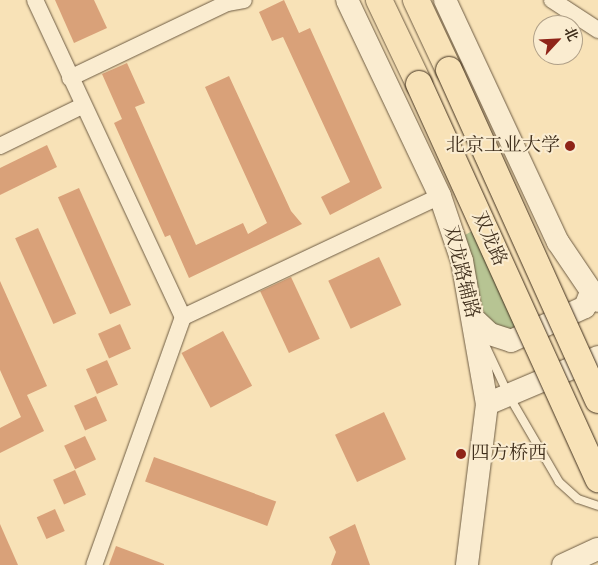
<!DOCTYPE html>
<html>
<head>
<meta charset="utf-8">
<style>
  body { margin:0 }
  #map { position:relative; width:598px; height:565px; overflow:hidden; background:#f8e2b7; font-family:"IM FELL DW Pica","Noto Serif SC",serif }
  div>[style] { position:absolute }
  .green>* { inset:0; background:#b7c493 }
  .building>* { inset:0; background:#d9a179; transform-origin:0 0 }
  .roads { filter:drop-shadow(0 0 1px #6e5c43) drop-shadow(0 0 1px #6e5c43) }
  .service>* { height:8px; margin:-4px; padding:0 4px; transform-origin:4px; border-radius:4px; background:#faecd0 }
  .minor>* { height:16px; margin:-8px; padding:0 8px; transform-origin:8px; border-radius:8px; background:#faecd0 }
  .secondary>* { height:22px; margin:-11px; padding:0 11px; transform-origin:11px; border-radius:11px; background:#faecd0 }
  .primary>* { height:26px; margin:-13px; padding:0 13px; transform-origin:13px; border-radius:13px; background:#f8e2b7 }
  .bridges { filter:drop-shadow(0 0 1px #402f1c) drop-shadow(0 0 1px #402f1c) }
  .primary-bridge>* { height:26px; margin:-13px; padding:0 13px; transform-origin:13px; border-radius:13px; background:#f8e2b7 }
  .dots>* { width:14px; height:14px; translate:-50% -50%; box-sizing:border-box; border:2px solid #faecd0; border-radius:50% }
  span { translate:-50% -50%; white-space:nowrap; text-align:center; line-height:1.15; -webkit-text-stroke:4px #faecd0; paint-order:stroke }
  .poi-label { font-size:19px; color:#402f1c }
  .right { translate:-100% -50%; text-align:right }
  .left { translate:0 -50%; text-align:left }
  .street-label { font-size:19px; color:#402f1c }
  .north { position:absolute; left:533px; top:15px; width:50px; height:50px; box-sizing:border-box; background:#faecd0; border:1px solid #b0a088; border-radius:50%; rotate:65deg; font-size:14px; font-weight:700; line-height:20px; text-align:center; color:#402f1c }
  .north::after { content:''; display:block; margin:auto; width:18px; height:22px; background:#8f2418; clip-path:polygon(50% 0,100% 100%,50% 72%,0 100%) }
</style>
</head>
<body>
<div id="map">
  <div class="green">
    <div style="clip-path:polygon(474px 230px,523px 331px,508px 336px,485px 317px,465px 235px)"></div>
  </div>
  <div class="building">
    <div style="clip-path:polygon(55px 0,94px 0,107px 28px,74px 43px)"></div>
    <div style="clip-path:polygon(284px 0,299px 33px,310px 28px,382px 188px,330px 215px,321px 197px,350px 182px,283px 37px,272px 41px,259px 12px)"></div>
    <div style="clip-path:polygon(127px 63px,145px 103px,135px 107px,196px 245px,243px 223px,248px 234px,267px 223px,205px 87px,229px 76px,291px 211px,302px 224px,189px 278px,170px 235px,165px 237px,114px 123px,122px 119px,102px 74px)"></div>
    <div style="clip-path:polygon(47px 145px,57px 167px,0 195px,0 168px)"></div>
    <div style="left:79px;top:188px;width:128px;height:23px;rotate:66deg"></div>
    <div style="left:38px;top:228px;width:94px;height:25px;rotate:66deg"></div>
    <div style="left:379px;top:257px;width:53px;height:56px;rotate:65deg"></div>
    <div style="left:291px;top:277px;width:68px;height:34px;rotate:65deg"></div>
    <div style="clip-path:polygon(0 281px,47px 386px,27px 395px,44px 431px,0 453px,0 428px,21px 417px,0 370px)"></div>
    <div style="left:120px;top:324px;width:27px;height:24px;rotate:66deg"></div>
    <div style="left:223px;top:331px;width:62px;height:47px;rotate:62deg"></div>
    <div style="left:107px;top:360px;width:27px;height:23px;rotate:66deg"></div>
    <div style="left:96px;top:396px;width:27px;height:24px;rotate:66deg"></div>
    <div style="left:384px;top:412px;width:52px;height:54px;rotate:65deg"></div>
    <div style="left:85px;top:436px;width:26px;height:23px;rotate:65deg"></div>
    <div style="left:154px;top:457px;width:130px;height:26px;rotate:20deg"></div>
    <div style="left:75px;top:470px;width:27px;height:24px;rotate:66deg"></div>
    <div style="left:55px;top:509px;width:24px;height:20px;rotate:66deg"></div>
    <div style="clip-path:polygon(0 524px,18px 565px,0 565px)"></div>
    <div style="clip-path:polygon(355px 524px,370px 565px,331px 565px,336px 552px,329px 537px)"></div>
    <div style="clip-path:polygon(116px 546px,164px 564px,164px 565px,109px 565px)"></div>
  </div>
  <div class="roads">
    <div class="service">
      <div style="left:486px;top:347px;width:54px;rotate:64.9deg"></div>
      <div style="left:509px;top:396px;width:99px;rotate:59.8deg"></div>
      <div style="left:559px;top:482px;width:25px;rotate:42deg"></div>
      <div style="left:578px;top:499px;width:21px;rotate:19deg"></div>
    </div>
    <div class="minor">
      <div style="left:35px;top:0;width:350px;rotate:65deg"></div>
      <div style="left:183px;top:317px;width:263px;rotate:109.7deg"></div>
      <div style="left:552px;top:0;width:55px;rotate:33.1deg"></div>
      <div style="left:70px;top:78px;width:174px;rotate:-25.5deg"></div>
      <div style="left:227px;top:3px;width:17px;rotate:-10deg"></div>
      <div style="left:0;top:146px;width:91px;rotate:-26deg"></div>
      <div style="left:183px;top:317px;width:284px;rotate:-25.2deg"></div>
    </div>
    <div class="secondary">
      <div style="left:347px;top:0;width:217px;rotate:64.6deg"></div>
      <div style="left:440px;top:196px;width:69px;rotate:71.3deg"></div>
      <div style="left:462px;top:261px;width:145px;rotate:80.1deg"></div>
      <div style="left:487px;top:404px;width:162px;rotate:97.1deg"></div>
      <div style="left:445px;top:0;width:267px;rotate:65deg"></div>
      <div style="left:558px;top:242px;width:71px;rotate:55.9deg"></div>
      <div style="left:473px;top:318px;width:23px;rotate:43deg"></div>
      <div style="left:490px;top:334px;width:22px;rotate:18deg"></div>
      <div style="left:511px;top:341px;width:81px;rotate:-24.7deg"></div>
      <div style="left:585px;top:307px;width:16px;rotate:-68deg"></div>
      <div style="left:487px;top:404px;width:121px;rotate:-22.9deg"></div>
      <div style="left:563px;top:565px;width:38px;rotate:-25deg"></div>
    </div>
    <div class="primary">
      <div style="left:379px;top:0;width:93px;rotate:64.5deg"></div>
      <div style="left:416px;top:0;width:77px;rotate:64.8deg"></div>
    </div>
  </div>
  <div class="bridges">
    <div class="primary-bridge">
      <div style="left:449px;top:70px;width:362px;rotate:65.7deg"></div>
      <div style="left:419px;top:84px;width:434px;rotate:65.6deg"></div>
    </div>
  </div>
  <div class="dots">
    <div style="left:570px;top:146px;background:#8f2418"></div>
    <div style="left:461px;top:454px;background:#8f2418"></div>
  </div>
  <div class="poi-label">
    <span class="right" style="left:560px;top:146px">北京工业大学</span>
    <span class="left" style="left:471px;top:454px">四方桥西</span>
  </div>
  <div class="street-label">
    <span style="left:489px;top:239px;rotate:66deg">双龙路</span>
    <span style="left:461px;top:272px;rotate:76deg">双龙路辅路</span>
  </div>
  <div class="north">北</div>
</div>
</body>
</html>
